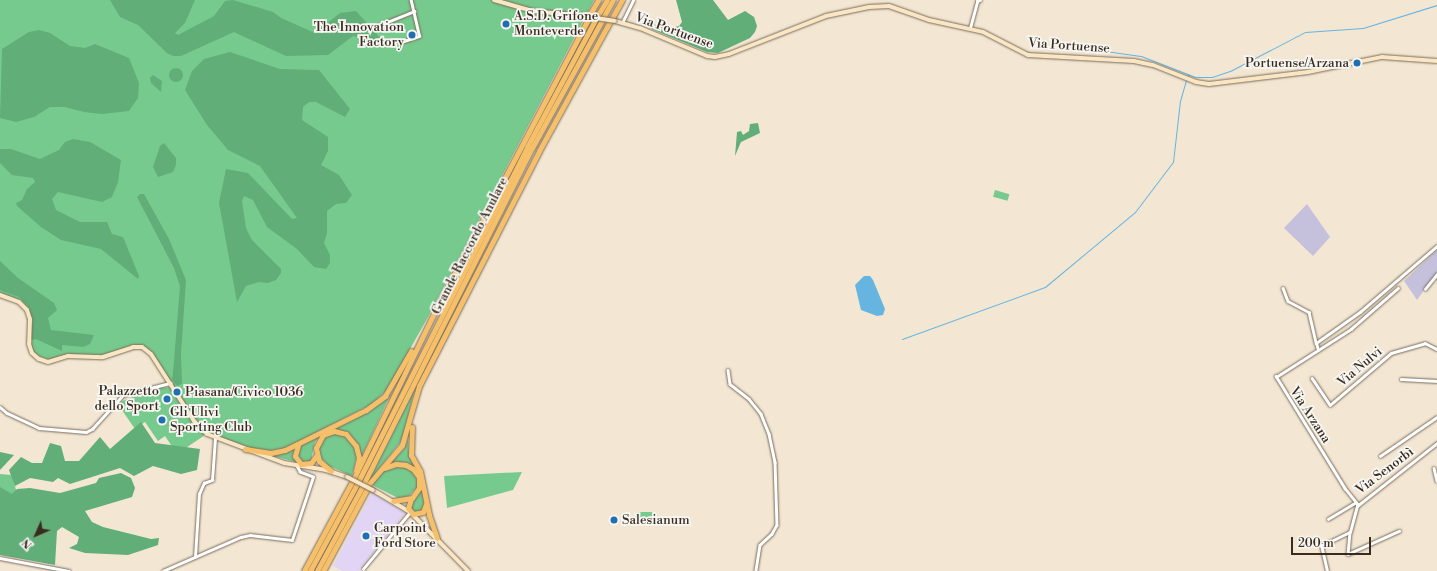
<!DOCTYPE html>
<html>
<head>
<meta charset="utf-8">
<style>
  body { margin:0 }
  #map { position:relative; width:1437px; height:571px; overflow:hidden; background:#f3e7d3; font-family:"Libre Bodoni",serif }
  div>[style] { position:absolute }
  .built>* { inset:0; background:#e1d4f4 }
  .industrial>* { inset:0; background:#c5c0db }
  .green>* { inset:0; background:#77ca8d; transform-origin:0 0 }
  .forest>* { inset:0; background:#61ae78 }
  .round { border-radius:50% }
  .water>* { inset:0; background:#66b5e0 }
  .stream>* { height:1px; margin:-0.5px; padding:0 0.5px; transform-origin:0.5px; border-radius:0.5px; background:#66b5e0 }
  .roads { filter:drop-shadow(0 0 1px #7b6c5d) drop-shadow(0 0 1px #7b6c5d) }
  .minor>* { height:2.5px; margin:-1.25px; padding:0 1.25px; transform-origin:1.25px; border-radius:1.25px; background:#fff }
  .secondary>* { height:4px; margin:-2px; padding:0 2px; transform-origin:2px; border-radius:2px; background:#fbe6c4 }
  .motorway>* { height:5px; margin:-2.5px; padding:0 2.5px; transform-origin:2.5px; border-radius:2.5px; background:#f6c06b }
  .bridges { filter:drop-shadow(0 0 1px #7b6c5d) drop-shadow(0 0 1px #7b6c5d) }
  .secondary-bridge>* { height:4px; margin:-2px; padding:0 2px; transform-origin:2px; border-radius:2px; background:#fbe6c4 }
  .dots>* { width:11px; height:11px; translate:-50% -50%; box-sizing:border-box; border:2px solid #f6f6f2; border-radius:50% }
  span { translate:-50% -50%; white-space:nowrap; text-align:center; line-height:1.15; -webkit-text-stroke:3.5px #f6f6f2; paint-order:stroke }
  .poi-label { font-size:13px; color:#3b2a1e }
  .left { translate:0 -50%; text-align:left }
  .right { translate:-100% -50%; text-align:right }
  .street-label { font-size:13px; color:#3b2a1e }
  .north { position:absolute; left:16px; top:515px; width:40px; height:40px; -webkit-text-stroke:3px #f6f6f2; paint-order:stroke; rotate:225deg; font-size:11px; font-weight:700; line-height:16px; text-align:center; color:#3b2a1e }
  .north::after { content:''; display:block; margin:auto; width:14px; height:18px; background:#3b2a1e; clip-path:polygon(50% 0,100% 100%,50% 72%,0 100%) }
  .scale { position:absolute; left:1291px; top:537px; width:80px; height:18px; box-sizing:border-box; border:2px solid #3b2a1e; border-top:0; padding-left:5px; font-size:12px; line-height:14px; white-space:nowrap; color:#3b2a1e; -webkit-text-stroke:3px #f6f6f2; paint-order:stroke }
</style>
</head>
<body>
<div id="map">
  <div class="built">
    <div style="clip-path:polygon(372px 492px,406px 512px,359px 571px,342px 571px,333px 566px)"></div>
  </div>
  <div class="industrial">
    <div style="clip-path:polygon(1307px 204px,1330px 237px,1313px 256px,1284px 228px)"></div>
    <div style="clip-path:polygon(1437px 250px,1437px 272px,1417px 300px,1404px 281px)"></div>
  </div>
  <div class="green">
    <div style="clip-path:polygon(0 0,594px 0,428px 317px,387px 390px,372px 404px,286px 448px,268px 451px,247px 448px,212px 434px,200px 426px,146px 347px,132px 345px,103px 356px,67px 355px,50px 360px,36px 355px,32px 349px,31px 317px,22px 302px,0 293px)"></div>
    <div style="left:995px;top:190px;width:15px;height:7px;rotate:16deg"></div>
    <div style="clip-path:polygon(400px 374px,360px 460px,346px 432px,331px 430px,380px 403px)"></div>
    <div style="clip-path:polygon(172px 387px,205px 435px,177px 454px,165px 436px,158px 441px,145px 422px,135px 429px,117px 403px,157px 388px)"></div>
    <div style="clip-path:polygon(415px 388px,402px 440px,369px 481px)"></div>
    <div style="clip-path:polygon(334px 432px,346px 437px,352px 444px,357px 455px,352px 476px,329px 466px,318px 455px,318px 444px,323px 438px)"></div>
    <div style="clip-path:polygon(321px 434px,315px 442px,311px 461px,302px 462px,298px 457px,298px 447px)"></div>
    <div style="clip-path:polygon(408px 439px,409px 455px,416px 469px,405px 462px,391px 462px,404px 449px)"></div>
    <div style="clip-path:polygon(294px 448px,293px 455px,296px 462px,269px 455px)"></div>
    <div style="clip-path:polygon(391px 466px,407px 466px,416px 476px,418px 486px,409px 496px,398px 498px,372px 485px,383px 470px)"></div>
    <div style="clip-path:polygon(522px 472px,513px 490px,447px 508px,444px 476px)"></div>
    <div style="clip-path:polygon(0 474px,12px 475px,19px 501px,0 501px)"></div>
    <div style="clip-path:polygon(421px 485px,424px 502px,422px 510px,419px 512px,410px 511px,409px 507px)"></div>
    <div style="left:635px;top:512px;width:17px;height:7px"></div>
  </div>
  <div class="forest">
    <div style="clip-path:polygon(110px 0,195px 0,185px 23px,175px 33px,178px 35px,214px 16px,225px 1px,233px 0,273px 12px,281px 18px,315px 33px,340px 13px,356px 11px,382px 40px,372px 41px,353px 36px,328px 55px,286px 56px,234px 32px,181px 56px,173px 56px,167px 53px,138px 25px,120px 17px)"></div>
    <div style="clip-path:polygon(676px 0,713px 0,728px 20px,745px 11px,754px 17px,757px 26px,755px 32px,750px 38px,718px 53px,707px 52px,649px 28px,651px 24px,671px 28px,679px 26px,682px 22px)"></div>
    <div style="clip-path:polygon(39px 30px,50px 33px,70px 46px,85px 48px,95px 44px,129px 58px,139px 83px,138px 98px,129px 111px,102px 114px,84px 112px,65px 107px,50px 107px,34px 117px,16px 122px,0 118px,2px 49px,29px 32px)"></div>
    <div style="clip-path:polygon(230px 52px,280px 69px,319px 70px,350px 109px,345px 117px,316px 102px,309px 102px,303px 107px,302px 120px,328px 137px,328px 151px,321px 165px,339px 175px,352px 195px,346px 203px,336px 204px,327px 211px,327px 233px,324px 243px,330px 255px,330px 263px,326px 269px,314px 267px,297px 249px,267px 227px,253px 200px,244px 196px,242px 201px,246px 228px,252px 240px,281px 269px,281px 273px,276px 280px,268px 283px,259px 282px,246px 286px,237px 302px,219px 203px,226px 169px,248px 173px,292px 219px,297px 218px,260px 166px,228px 150px,207px 125px,185px 90px,192px 71px,204px 59px)"></div>
    <div class="round" style="left:169px;top:68px;width:14px;height:14px"></div>
    <div style="clip-path:polygon(153px 75px,162px 81px,161px 92px,151px 83px,150px 78px)"></div>
    <div style="clip-path:polygon(758px 123px,760px 133px,741px 142px,735px 156px,737px 132px,741px 131px,743px 135px,749px 131px,750px 124px)"></div>
    <div style="clip-path:polygon(73px 139px,90px 142px,121px 160px,118px 182px,112px 197px,102px 202px,58px 192px,52px 199px,56px 210px,80px 222px,107px 222px,112px 234px,123px 237px,139px 276px,138px 279px,101px 249px,61px 240px,41px 227px,17px 206px,16px 203px,22px 200px,27px 189px,35px 182px,33px 178px,12px 175px,0 163px,0 149px,11px 149px,40px 159px,59px 150px,65px 142px)"></div>
    <div style="clip-path:polygon(164px 143px,176px 158px,176px 165px,173px 172px,158px 177px,153px 167px,160px 146px)"></div>
    <div style="clip-path:polygon(140px 194px,144px 194px,169px 239px,186px 280px,181px 353px,182px 384px,177px 386px,172px 379px,173px 373px,180px 286px,174px 268px,137px 197px)"></div>
    <div style="clip-path:polygon(0 261px,18px 278px,54px 303px,57px 310px,48px 318px,51px 330px,94px 335px,90px 344px,83px 347px,62px 345px,62px 351px,36px 339px,32px 340px,30px 336px,33px 320px,29px 307px,19px 297px,0 290px)"></div>
    <div style="clip-path:polygon(141px 422px,155px 443px,200px 449px,197px 470px,181px 474px,153px 466px,134px 476px,120px 468px,70px 484px,58px 478px,53px 482px,30px 478px,15px 486px,9px 470px,21px 457px,32px 463px,42px 463px,50px 443px,61px 446px,65px 461px,79px 461px,100px 437px,110px 449px)"></div>
    <div style="clip-path:polygon(0 452px,14px 455px,0 470px)"></div>
    <div style="clip-path:polygon(121px 473px,131px 478px,135px 488px,132px 497px,85px 511px,92px 522px,103px 527px,151px 539px,159px 538px,158px 545px,128px 555px,85px 553px,69px 548px,77px 544px,79px 537px,62px 527px,57px 531px,55px 565px,0 555px,0 487px,12px 494px,17px 489px,30px 488px,60px 493px,96px 483px,99px 478px)"></div>
  </div>
  <div class="water">
    <div style="clip-path:polygon(864px 276px,870px 276px,873px 280px,885px 309px,883px 315px,877px 316px,861px 310px,855px 285px)"></div>
  </div>
  <div class="stream">
    <div style="left:1091px;top:49px;width:50px;rotate:8deg"></div>
    <div style="left:1141px;top:56px;width:58px;rotate:21.3deg"></div>
    <div style="left:1195px;top:77px;width:17px"></div>
    <div style="left:1212px;top:77px;width:21px;rotate:-19deg"></div>
    <div style="left:1232px;top:70px;width:82px;rotate:-27.5deg"></div>
    <div style="left:1305px;top:32px;width:58px;rotate:-3.9deg"></div>
    <div style="left:1363px;top:28px;width:77px;rotate:-17.3deg"></div>
    <div style="left:1187px;top:78px;width:4px;rotate:-63deg"></div>
    <div style="left:902px;top:339px;width:152px;rotate:-20deg"></div>
    <div style="left:1045px;top:287px;width:117px;rotate:-39.8deg"></div>
    <div style="left:1135px;top:212px;width:63px;rotate:-52.8deg"></div>
    <div style="left:1173px;top:162px;width:61px;rotate:-83.5deg"></div>
    <div style="left:1180px;top:101px;width:22px;rotate:-74deg"></div>
  </div>
  <div class="roads">
    <div class="minor">
      <div style="left:622px;top:23px;width:25px;rotate:-64deg"></div>
      <div style="left:380px;top:25px;width:37px;rotate:-22deg"></div>
      <div style="left:970px;top:28px;width:28px;rotate:-75deg"></div>
      <div style="left:977px;top:1px;width:3px;rotate:-18deg"></div>
      <div style="left:404px;top:41px;width:16px;rotate:-18deg"></div>
      <div style="left:419px;top:36px;width:37px;rotate:-103deg"></div>
      <div style="left:1283px;top:288px;width:14px;rotate:69deg"></div>
      <div style="left:1288px;top:301px;width:24px;rotate:28deg"></div>
      <div style="left:1309px;top:312px;width:32px;rotate:77deg"></div>
      <div style="left:1425px;top:289px;width:19px;rotate:-51deg"></div>
      <div style="left:1318px;top:350px;width:7px;rotate:-106deg"></div>
      <div style="left:1316px;top:343px;width:54px;rotate:-35.2deg"></div>
      <div style="left:1360px;top:312px;width:101px;rotate:-40.6deg"></div>
      <div style="left:728px;top:370px;width:14px;rotate:82deg"></div>
      <div style="left:730px;top:384px;width:24px;rotate:38deg"></div>
      <div style="left:749px;top:399px;width:19px;rotate:51deg"></div>
      <div style="left:761px;top:414px;width:22px;rotate:68deg"></div>
      <div style="left:769px;top:434px;width:29px;rotate:78deg"></div>
      <div style="left:775px;top:462px;width:63px;rotate:88.2deg"></div>
      <div style="left:777px;top:525px;width:10px;rotate:119deg"></div>
      <div style="left:772px;top:534px;width:16px;rotate:137deg"></div>
      <div style="left:760px;top:545px;width:26px;rotate:99deg"></div>
      <div style="left:1312px;top:378px;width:32px;rotate:56deg"></div>
      <div style="left:1330px;top:405px;width:80px;rotate:-40.4deg"></div>
      <div style="left:1391px;top:353px;width:35px;rotate:-16deg"></div>
      <div style="left:1425px;top:343px;width:13px;rotate:27deg"></div>
      <div style="left:1401px;top:379px;width:36px;rotate:3deg"></div>
      <div style="left:0;top:407px;width:9px;rotate:41deg"></div>
      <div style="left:7px;top:413px;width:35px;rotate:25deg"></div>
      <div style="left:39px;top:428px;width:47px;rotate:4.9deg"></div>
      <div style="left:86px;top:432px;width:7px;rotate:-27deg"></div>
      <div style="left:92px;top:429px;width:46px;rotate:-47.6deg"></div>
      <div style="left:123px;top:395px;width:49px;rotate:-14.3deg"></div>
      <div style="left:1380px;top:456px;width:69px;rotate:-34.4deg"></div>
      <div style="left:1434px;top:468px;width:13px;rotate:77deg"></div>
      <div style="left:1358px;top:505px;width:21px;rotate:-129deg"></div>
      <div style="left:1345px;top:489px;width:132px;rotate:-121.6deg"></div>
      <div style="left:1276px;top:377px;width:89px;rotate:-32.6deg"></div>
      <div style="left:1351px;top:329px;width:62px;rotate:-41.1deg"></div>
      <div style="left:1328px;top:519px;width:31px;rotate:-31deg"></div>
      <div style="left:1350px;top:532px;width:22px;rotate:95deg"></div>
      <div style="left:1348px;top:554px;width:56px;rotate:-24.3deg"></div>
      <div style="left:195px;top:557px;width:63px;rotate:-86.4deg"></div>
      <div style="left:199px;top:494px;width:12px;rotate:-66deg"></div>
      <div style="left:204px;top:483px;width:9px;rotate:-21deg"></div>
      <div style="left:212px;top:480px;width:42px;rotate:-85.9deg"></div>
      <div style="left:0;top:558px;width:70px;rotate:10.7deg"></div>
      <div style="left:363px;top:569px;width:74px;rotate:-50.5deg"></div>
      <div style="left:163px;top:571px;width:85px;rotate:-23.6deg"></div>
      <div style="left:241px;top:537px;width:9px;rotate:-13deg"></div>
      <div style="left:250px;top:535px;width:42px;rotate:6.8deg"></div>
      <div style="left:292px;top:540px;width:66px;rotate:-71.6deg"></div>
      <div style="left:313px;top:477px;width:14px;rotate:-159deg"></div>
      <div style="left:300px;top:472px;width:8px;rotate:-120deg"></div>
      <div style="left:1327px;top:571px;width:26px;rotate:-103deg"></div>
      <div style="left:1321px;top:546px;width:32px;rotate:-26deg"></div>
      <div style="left:1350px;top:532px;width:27px;rotate:-75deg"></div>
      <div style="left:1357px;top:506px;width:102px;rotate:-38.2deg"></div>
    </div>
    <div class="secondary">
      <div style="left:494px;top:0;width:40px;rotate:16deg"></div>
      <div style="left:532px;top:11px;width:52px;rotate:5.5deg"></div>
      <div style="left:615px;top:21px;width:26px;rotate:16deg"></div>
      <div style="left:640px;top:28px;width:73px;rotate:22.7deg"></div>
      <div style="left:707px;top:56px;width:8px;rotate:7deg"></div>
      <div style="left:715px;top:57px;width:14px;rotate:-12deg"></div>
      <div style="left:729px;top:54px;width:104px;rotate:-21.4deg"></div>
      <div style="left:826px;top:16px;width:44px;rotate:-11.8deg"></div>
      <div style="left:869px;top:7px;width:20px;rotate:-3deg"></div>
      <div style="left:889px;top:6px;width:42px;rotate:19.3deg"></div>
      <div style="left:929px;top:20px;width:55px;rotate:12.5deg"></div>
      <div style="left:983px;top:32px;width:51px;rotate:27.1deg"></div>
      <div style="left:1028px;top:55px;width:106px;rotate:3.2deg"></div>
      <div style="left:1134px;top:61px;width:19px;rotate:12deg"></div>
      <div style="left:1153px;top:65px;width:46px;rotate:21.6deg"></div>
      <div style="left:1196px;top:82px;width:13px;rotate:9deg"></div>
      <div style="left:1209px;top:84px;width:100px;rotate:-6.9deg"></div>
      <div style="left:1308px;top:72px;width:76px;rotate:-11.5deg"></div>
      <div style="left:1382px;top:57px;width:55px;rotate:4.2deg"></div>
      <div style="left:0;top:295px;width:20px;rotate:20deg"></div>
      <div style="left:19px;top:302px;width:11px;rotate:45deg"></div>
      <div style="left:27px;top:310px;width:9px;rotate:72deg"></div>
      <div style="left:30px;top:319px;width:25px;rotate:92deg"></div>
      <div style="left:29px;top:344px;width:9px;rotate:72deg"></div>
      <div style="left:32px;top:353px;width:9px;rotate:41deg"></div>
      <div style="left:39px;top:359px;width:9px;rotate:18deg"></div>
      <div style="left:48px;top:362px;width:21px;rotate:-17deg"></div>
      <div style="left:68px;top:356px;width:35px;rotate:2deg"></div>
      <div style="left:103px;top:357px;width:32px;rotate:-18deg"></div>
      <div style="left:133px;top:347px;width:9px"></div>
      <div style="left:142px;top:347px;width:11px;rotate:38deg"></div>
      <div style="left:151px;top:354px;width:80px;rotate:57.3deg"></div>
      <div style="left:194px;top:421px;width:18px;rotate:45deg"></div>
      <div style="left:207px;top:434px;width:82px;rotate:20.6deg"></div>
      <div style="left:284px;top:463px;width:43px;rotate:9.5deg"></div>
      <div style="left:326px;top:470px;width:22px;rotate:18deg"></div>
      <div style="left:373px;top:490px;width:43px;rotate:30.7deg"></div>
      <div style="left:410px;top:512px;width:83px;rotate:45.5deg"></div>
    </div>
    <div class="motorway">
      <div style="left:590px;top:14px;width:16px;rotate:-60deg"></div>
      <div style="left:598px;top:15px;width:17px;rotate:-59deg"></div>
      <div style="left:604px;top:16px;width:18px;rotate:-61deg"></div>
      <div style="left:612px;top:18px;width:21px;rotate:-61deg"></div>
      <div style="left:412px;top:427px;width:28px;rotate:92deg"></div>
      <div style="left:411px;top:455px;width:18px;rotate:61deg"></div>
      <div style="left:420px;top:471px;width:45px;rotate:78.4deg"></div>
      <div style="left:429px;top:515px;width:24px;rotate:71deg"></div>
      <div style="left:298px;top:445px;width:11px;rotate:105deg"></div>
      <div style="left:295px;top:456px;width:10px;rotate:53deg"></div>
      <div style="left:301px;top:464px;width:10px;rotate:-6deg"></div>
      <div style="left:311px;top:463px;width:9px;rotate:-54deg"></div>
      <div style="left:245px;top:449px;width:26px;rotate:9deg"></div>
      <div style="left:271px;top:453px;width:14px;rotate:-12deg"></div>
      <div style="left:285px;top:450px;width:90px;rotate:-26.3deg"></div>
      <div style="left:366px;top:410px;width:24px;rotate:-36deg"></div>
      <div style="left:385px;top:396px;width:52px;rotate:-60deg"></div>
      <div style="left:384px;top:468px;width:13px;rotate:-18deg"></div>
      <div style="left:396px;top:464px;width:10px;rotate:6deg"></div>
      <div style="left:406px;top:465px;width:8px;rotate:30deg"></div>
      <div style="left:413px;top:469px;width:10px;rotate:53deg"></div>
      <div style="left:419px;top:477px;width:11px;rotate:90deg"></div>
      <div style="left:419px;top:488px;width:12px;rotate:125deg"></div>
      <div style="left:412px;top:498px;width:19px;rotate:171deg"></div>
      <div style="left:331px;top:471px;width:16px;rotate:-140deg"></div>
      <div style="left:319px;top:461px;width:13px;rotate:-103deg"></div>
      <div style="left:316px;top:448px;width:15px;rotate:-62deg"></div>
      <div style="left:323px;top:435px;width:12px;rotate:-20deg"></div>
      <div style="left:334px;top:431px;width:12px;rotate:14deg"></div>
      <div style="left:346px;top:434px;width:16px;rotate:50deg"></div>
      <div style="left:356px;top:446px;width:12px;rotate:76deg"></div>
      <div style="left:359px;top:458px;width:13px;rotate:103deg"></div>
      <div style="left:354px;top:478px;width:188px;rotate:-64.1deg"></div>
      <div style="left:436px;top:309px;width:327px;rotate:-62.3deg"></div>
      <div style="left:359px;top:480px;width:373px;rotate:-63.2deg"></div>
      <div style="left:527px;top:147px;width:144px;rotate:-61.8deg"></div>
      <div style="left:364px;top:483px;width:375px;rotate:-63.4deg"></div>
      <div style="left:532px;top:148px;width:144px;rotate:-61.3deg"></div>
      <div style="left:368px;top:485px;width:52px;rotate:-49.6deg"></div>
      <div style="left:402px;top:445px;width:61px;rotate:-73.9deg"></div>
      <div style="left:419px;top:386px;width:264px;rotate:-62.9deg"></div>
      <div style="left:539px;top:151px;width:146px;rotate:-61.3deg"></div>
      <div style="left:411px;top:499px;width:9px;rotate:108deg"></div>
      <div style="left:408px;top:508px;width:8px;rotate:50deg"></div>
      <div style="left:413px;top:514px;width:10px;rotate:-11deg"></div>
      <div style="left:423px;top:512px;width:9px;rotate:-69deg"></div>
      <div style="left:304px;top:571px;width:101px;rotate:-61.7deg"></div>
      <div style="left:310px;top:571px;width:99px;rotate:-61.6deg"></div>
      <div style="left:317px;top:571px;width:95px;rotate:-61.8deg"></div>
      <div style="left:323px;top:571px;width:93px;rotate:-61.8deg"></div>
    </div>
  </div>
  <div class="bridges">
    <div class="secondary-bridge">
      <div style="left:584px;top:16px;width:31px;rotate:9deg"></div>
      <div style="left:347px;top:477px;width:29px;rotate:27deg"></div>
    </div>
  </div>
  <div class="dots">
    <div style="left:506px;top:24px;background:#1f6fb2"></div>
    <div style="left:412px;top:35px;background:#1f6fb2"></div>
    <div style="left:1357px;top:63px;background:#1f6fb2"></div>
    <div style="left:177px;top:392px;background:#1f6fb2"></div>
    <div style="left:167px;top:399px;background:#1f6fb2"></div>
    <div style="left:162px;top:420px;background:#1f6fb2"></div>
    <div style="left:614px;top:520px;background:#1f6fb2"></div>
    <div style="left:366px;top:536px;background:#1f6fb2"></div>
  </div>
  <div class="poi-label">
    <span class="left" style="left:514px;top:24px">A.S.D. Grifone<br>Monteverde</span>
    <span class="right" style="left:404px;top:35px">The Innovation<br>Factory</span>
    <span class="right" style="left:1349px;top:63px">Portuense/Arzana</span>
    <span class="right" style="left:159px;top:399px">Palazzetto<br>dello Sport</span>
    <span class="left" style="left:185px;top:392px">Piasana/Civico 1036</span>
    <span class="left" style="left:170px;top:420px">Gli Ulivi<br>Sporting Club</span>
    <span class="left" style="left:622px;top:520px">Salesianum</span>
    <span class="left" style="left:374px;top:536px">Carpoint<br>Ford Store</span>
  </div>
  <div class="street-label">
    <span style="left:674px;top:31px;rotate:20deg">Via Portuense</span>
    <span style="left:1069px;top:46px;rotate:4deg">Via Portuense</span>
    <span style="left:470px;top:246px;rotate:-63deg">Grande Raccordo Anulare</span>
    <span style="left:1360px;top:367px;rotate:-40deg">Via Nulvi</span>
    <span style="left:1310px;top:415px;rotate:57deg">Via Arzana</span>
    <span style="left:1385px;top:471px;rotate:-37deg">Via Senorbì</span>
  </div>
  <div class="north">N</div>
  <div class="scale">200 m</div>
</div>
</body>
</html>
